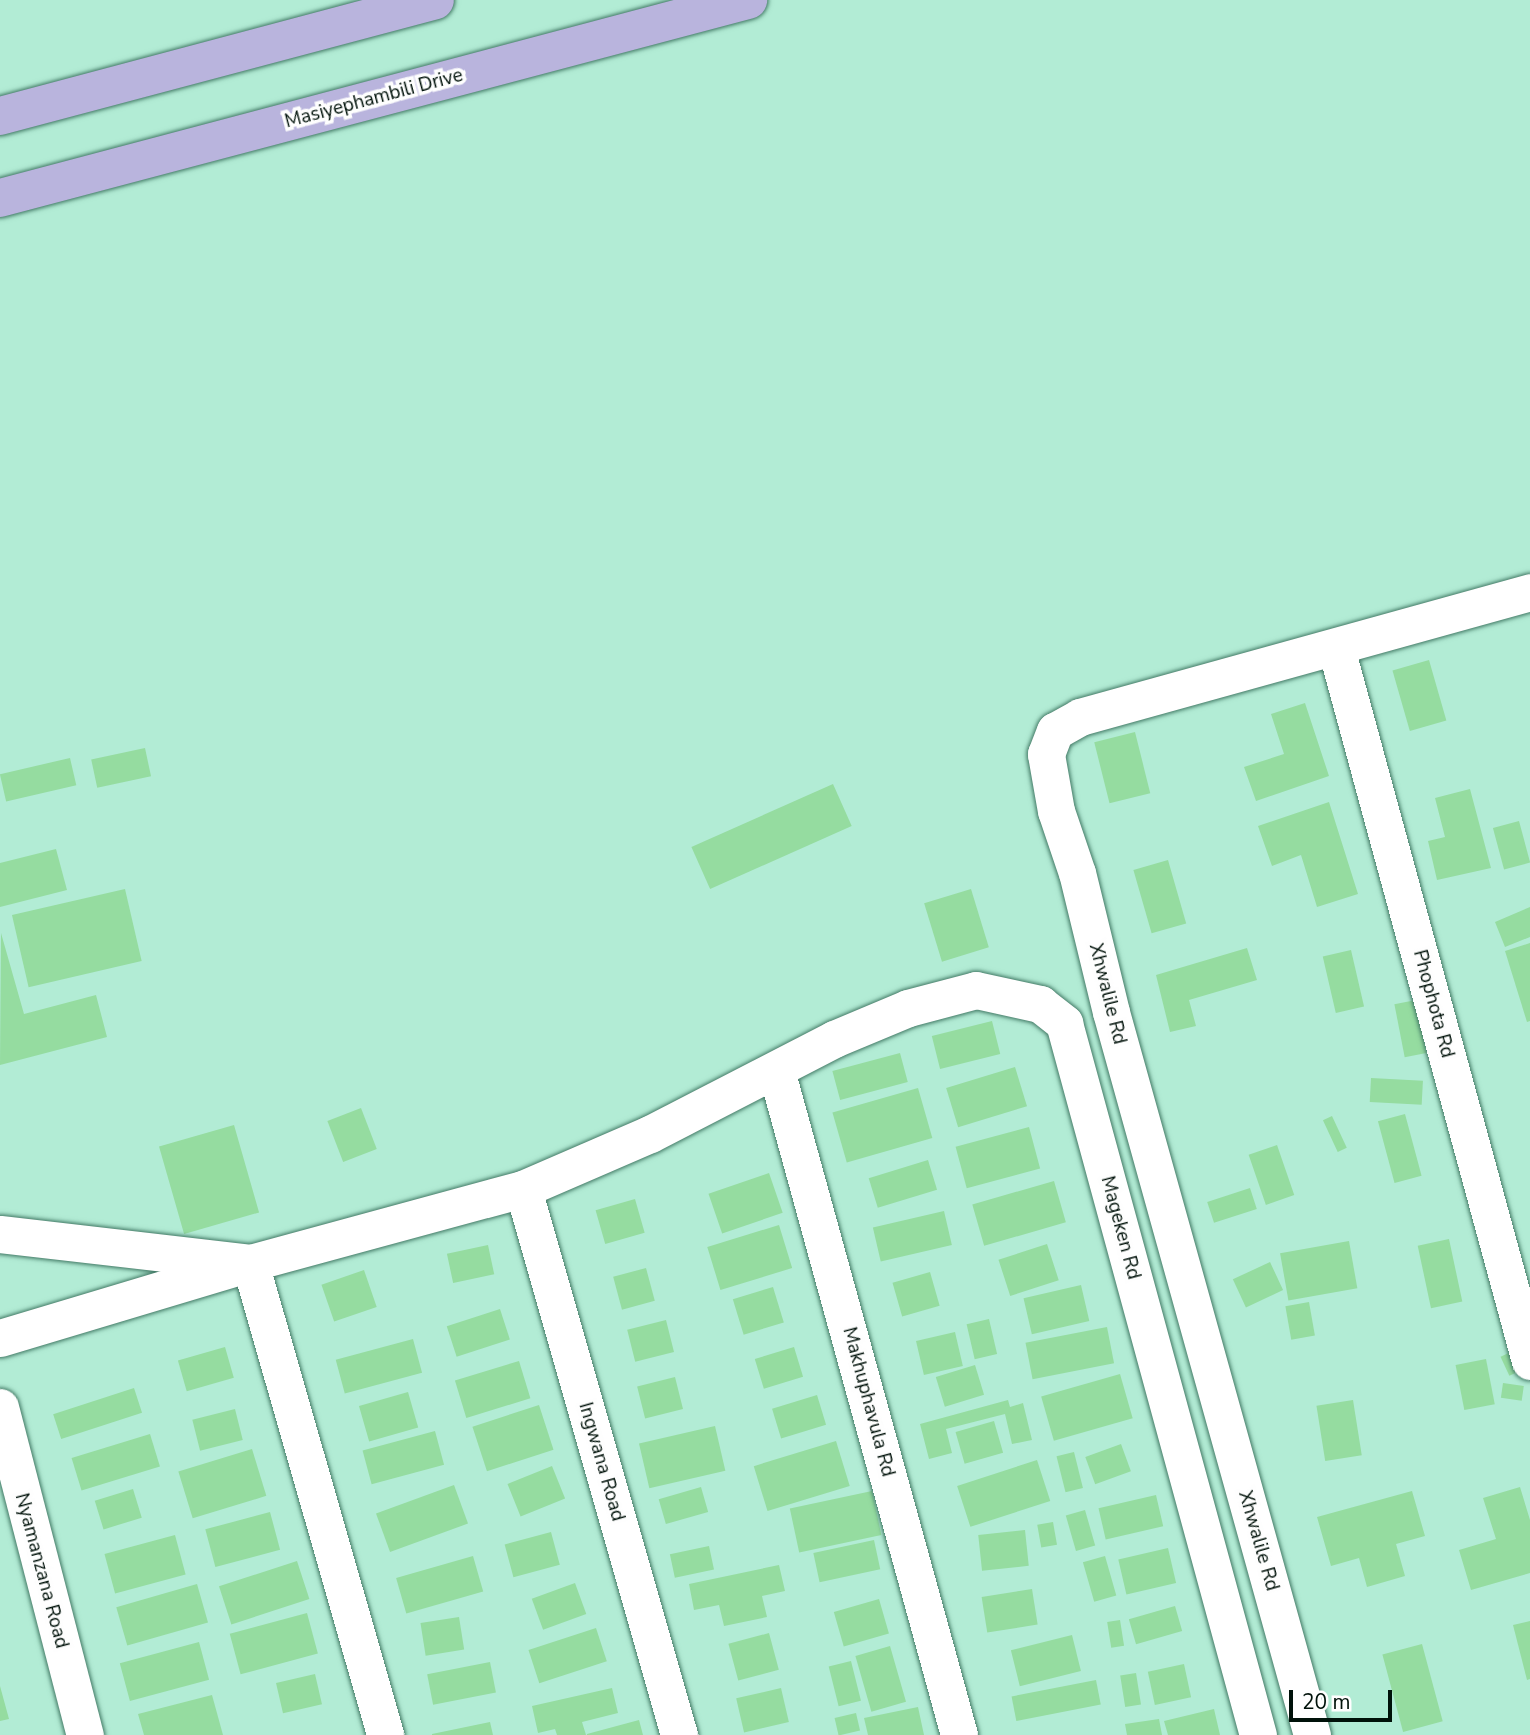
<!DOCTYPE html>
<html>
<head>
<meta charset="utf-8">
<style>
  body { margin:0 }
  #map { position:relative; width:1530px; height:1735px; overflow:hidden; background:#b2ecd5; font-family:"Nunito Sans",sans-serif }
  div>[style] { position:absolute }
  .building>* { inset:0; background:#95dca0; transform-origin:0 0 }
  .roads { filter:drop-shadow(0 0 2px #437a66) drop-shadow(0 0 2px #437a66) }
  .minor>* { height:37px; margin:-18.5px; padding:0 18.5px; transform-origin:18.5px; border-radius:18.5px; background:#fff }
  .major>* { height:38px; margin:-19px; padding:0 19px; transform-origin:19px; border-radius:19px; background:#b9b4dd }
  span { translate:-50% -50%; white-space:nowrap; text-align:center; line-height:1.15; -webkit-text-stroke:7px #fefefe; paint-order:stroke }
  .street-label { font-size:19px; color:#00120a }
  .scale { position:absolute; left:1289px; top:1690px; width:103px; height:32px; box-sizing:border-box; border:4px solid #00120a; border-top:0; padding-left:9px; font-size:21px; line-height:24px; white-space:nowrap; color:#00120a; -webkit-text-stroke:5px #fefefe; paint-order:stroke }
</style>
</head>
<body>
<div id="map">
  <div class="building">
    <div style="left:1429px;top:660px;width:63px;height:38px;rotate:74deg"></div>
    <div style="clip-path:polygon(1305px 703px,1329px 776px,1256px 801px,1244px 767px,1284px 754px,1271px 714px)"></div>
    <div style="left:1135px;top:732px;width:63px;height:42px;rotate:76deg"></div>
    <div style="left:145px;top:748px;width:29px;height:55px;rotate:78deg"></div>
    <div style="left:70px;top:758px;width:28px;height:72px;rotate:77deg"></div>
    <div style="left:833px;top:784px;width:46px;height:155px;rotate:66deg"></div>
    <div style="clip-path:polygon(1470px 789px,1491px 868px,1437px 880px,1428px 841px,1445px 837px,1435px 798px)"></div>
    <div style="clip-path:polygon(1329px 802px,1358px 894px,1317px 907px,1301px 855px,1272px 866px,1258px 826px)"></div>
    <div style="left:1519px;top:821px;width:43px;height:27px;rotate:75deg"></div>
    <div style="clip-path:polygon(56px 849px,67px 890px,0 907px,0 863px)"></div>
    <div style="left:1168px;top:860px;width:66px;height:36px;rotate:74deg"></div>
    <div style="left:125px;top:889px;width:74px;height:116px;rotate:77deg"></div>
    <div style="left:971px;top:889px;width:61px;height:49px;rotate:73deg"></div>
    <div style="clip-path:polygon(1530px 907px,1530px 937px,1505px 947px,1495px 922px)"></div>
    <div style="clip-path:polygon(1px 933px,24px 1014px,96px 995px,107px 1037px,0 1065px)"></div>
    <div style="clip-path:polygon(1530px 943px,1530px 1021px,1527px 1022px,1505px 951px)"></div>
    <div style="clip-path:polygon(1247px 948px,1257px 980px,1189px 1000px,1196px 1026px,1170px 1032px,1156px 975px)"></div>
    <div style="left:1351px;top:950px;width:58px;height:29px;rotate:77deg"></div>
    <div style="left:1416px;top:1000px;width:54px;height:22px;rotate:79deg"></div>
    <div style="left:992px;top:1021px;width:34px;height:62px;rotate:76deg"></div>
    <div style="left:900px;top:1053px;width:30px;height:70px;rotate:75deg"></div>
    <div style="left:1015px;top:1067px;width:41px;height:72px;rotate:73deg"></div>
    <div style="left:1371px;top:1078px;width:52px;height:24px;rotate:3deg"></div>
    <div style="left:918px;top:1088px;width:52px;height:89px;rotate:74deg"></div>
    <div style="left:361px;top:1108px;width:44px;height:36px;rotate:69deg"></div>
    <div style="left:1405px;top:1114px;width:64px;height:28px;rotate:75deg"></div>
    <div style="left:1332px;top:1116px;width:35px;height:10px;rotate:65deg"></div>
    <div style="left:234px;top:1125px;width:91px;height:78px;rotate:74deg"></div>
    <div style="left:1029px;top:1127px;width:43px;height:76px;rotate:75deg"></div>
    <div style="left:1277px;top:1145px;width:53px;height:30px;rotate:71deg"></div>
    <div style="left:928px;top:1160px;width:31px;height:62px;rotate:73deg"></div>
    <div style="left:769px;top:1173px;width:42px;height:64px;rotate:71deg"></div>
    <div style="left:1054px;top:1181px;width:43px;height:85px;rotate:74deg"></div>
    <div style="left:1250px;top:1188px;width:22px;height:45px;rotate:72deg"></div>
    <div style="left:635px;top:1199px;width:35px;height:41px;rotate:74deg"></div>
    <div style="left:944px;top:1211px;width:35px;height:73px;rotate:77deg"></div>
    <div style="left:779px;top:1225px;width:45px;height:75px;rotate:73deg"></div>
    <div style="left:1449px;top:1239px;width:64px;height:32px;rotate:78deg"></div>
    <div style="left:1349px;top:1241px;width:48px;height:70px;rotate:80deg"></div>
    <div style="left:1047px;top:1244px;width:38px;height:51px;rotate:72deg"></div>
    <div style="left:488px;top:1245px;width:30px;height:42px;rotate:78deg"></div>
    <div style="left:1270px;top:1262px;width:31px;height:41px;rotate:65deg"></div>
    <div style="left:646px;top:1268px;width:34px;height:34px;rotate:75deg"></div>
    <div style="left:364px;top:1270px;width:39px;height:45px;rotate:71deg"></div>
    <div style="left:930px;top:1272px;width:35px;height:39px;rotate:74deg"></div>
    <div style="left:1081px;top:1285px;width:37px;height:59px;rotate:77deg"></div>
    <div style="left:773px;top:1287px;width:37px;height:42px;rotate:73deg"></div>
    <div style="left:1309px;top:1302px;width:34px;height:24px;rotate:80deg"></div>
    <div style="left:500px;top:1309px;width:32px;height:56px;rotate:72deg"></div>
    <div style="left:989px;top:1319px;width:36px;height:23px;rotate:77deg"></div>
    <div style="left:666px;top:1320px;width:33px;height:40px;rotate:76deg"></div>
    <div style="left:1107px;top:1327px;width:37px;height:83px;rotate:79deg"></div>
    <div style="left:955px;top:1332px;width:35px;height:40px;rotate:77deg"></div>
    <div style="left:413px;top:1339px;width:35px;height:80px;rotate:75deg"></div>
    <div style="left:225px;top:1347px;width:32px;height:49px;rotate:74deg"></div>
    <div style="left:794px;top:1347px;width:31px;height:41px;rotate:73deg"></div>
    <div style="left:1515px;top:1350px;width:21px;height:16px;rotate:65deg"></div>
    <div style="left:1486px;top:1359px;width:46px;height:31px;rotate:79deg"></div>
    <div style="left:519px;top:1361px;width:39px;height:67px;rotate:73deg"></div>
    <div style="left:975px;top:1365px;width:31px;height:41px;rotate:73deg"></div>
    <div style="left:1120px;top:1374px;width:46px;height:82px;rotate:74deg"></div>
    <div style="left:675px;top:1377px;width:33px;height:39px;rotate:76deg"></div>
    <div style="left:1503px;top:1383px;width:21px;height:15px;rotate:8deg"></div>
    <div style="left:134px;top:1388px;width:26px;height:85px;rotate:72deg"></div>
    <div style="left:408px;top:1392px;width:37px;height:51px;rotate:74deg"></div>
    <div style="left:817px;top:1395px;width:31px;height:47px;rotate:73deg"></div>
    <div style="clip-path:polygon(1008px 1400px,1010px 1407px,1023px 1403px,1032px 1440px,1012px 1444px,1005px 1414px,946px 1429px,952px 1453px,929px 1459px,920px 1424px)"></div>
    <div style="left:1353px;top:1400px;width:56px;height:37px;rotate:81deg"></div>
    <div style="left:539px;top:1405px;width:47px;height:70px;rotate:72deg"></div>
    <div style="left:235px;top:1409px;width:32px;height:44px;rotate:76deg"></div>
    <div style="left:994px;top:1421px;width:33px;height:40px;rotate:74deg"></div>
    <div style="left:715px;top:1426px;width:46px;height:78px;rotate:77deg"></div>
    <div style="left:435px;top:1431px;width:35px;height:75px;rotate:75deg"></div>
    <div style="left:150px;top:1434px;width:34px;height:82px;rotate:73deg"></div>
    <div style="left:836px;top:1441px;width:47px;height:86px;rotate:73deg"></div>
    <div style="left:1121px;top:1444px;width:29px;height:38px;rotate:70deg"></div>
    <div style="left:252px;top:1449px;width:49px;height:77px;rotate:73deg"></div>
    <div style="left:1074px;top:1452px;width:37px;height:18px;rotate:76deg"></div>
    <div style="left:1037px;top:1460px;width:43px;height:84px;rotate:72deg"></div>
    <div style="left:552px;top:1466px;width:35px;height:48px;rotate:68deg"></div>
    <div style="left:454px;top:1485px;width:41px;height:83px;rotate:70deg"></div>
    <div style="left:701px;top:1487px;width:26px;height:44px;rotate:74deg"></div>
    <div style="clip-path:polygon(1520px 1487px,1530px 1520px,1530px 1573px,1471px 1590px,1459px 1550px,1496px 1539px,1483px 1498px)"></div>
    <div style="left:133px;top:1489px;width:30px;height:40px;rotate:73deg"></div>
    <div style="left:872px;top:1491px;width:45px;height:84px;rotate:78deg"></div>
    <div style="clip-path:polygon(1412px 1491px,1425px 1536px,1396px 1544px,1405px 1576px,1367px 1587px,1359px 1558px,1331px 1566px,1317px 1517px)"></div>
    <div style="left:1156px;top:1495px;width:32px;height:59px;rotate:77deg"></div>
    <div style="left:1085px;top:1510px;width:37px;height:20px;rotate:74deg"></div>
    <div style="left:270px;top:1512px;width:39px;height:67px;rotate:75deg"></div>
    <div style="left:1053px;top:1522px;width:23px;height:16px;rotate:80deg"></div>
    <div style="left:1025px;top:1530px;width:36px;height:47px;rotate:84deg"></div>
    <div style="left:551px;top:1532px;width:34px;height:48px;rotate:75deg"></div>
    <div style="left:175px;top:1535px;width:41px;height:73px;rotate:75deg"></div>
    <div style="left:874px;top:1540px;width:30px;height:62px;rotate:78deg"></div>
    <div style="left:709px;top:1546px;width:24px;height:40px;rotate:78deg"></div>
    <div style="left:1168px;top:1548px;width:36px;height:51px;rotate:77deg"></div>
    <div style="left:473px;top:1556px;width:37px;height:80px;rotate:74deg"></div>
    <div style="left:1105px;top:1556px;width:41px;height:23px;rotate:74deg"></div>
    <div style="left:297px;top:1561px;width:40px;height:82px;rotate:72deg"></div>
    <div style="clip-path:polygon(779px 1565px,785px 1591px,762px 1596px,767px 1617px,724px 1626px,719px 1605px,694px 1610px,689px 1584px)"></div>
    <div style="left:575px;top:1583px;width:33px;height:46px;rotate:70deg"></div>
    <div style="left:197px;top:1584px;width:40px;height:84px;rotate:74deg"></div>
    <div style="left:1032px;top:1589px;width:36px;height:51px;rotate:81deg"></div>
    <div style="left:879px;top:1599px;width:36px;height:47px;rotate:74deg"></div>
    <div style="left:1175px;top:1606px;width:26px;height:48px;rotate:74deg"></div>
    <div style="left:307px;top:1613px;width:42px;height:80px;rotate:75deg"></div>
    <div style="left:459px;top:1617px;width:33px;height:39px;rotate:81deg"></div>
    <div style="left:1120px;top:1620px;width:26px;height:13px;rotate:81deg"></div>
    <div style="clip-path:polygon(1530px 1621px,1530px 1679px,1527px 1680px,1513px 1625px)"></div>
    <div style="left:596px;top:1628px;width:35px;height:71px;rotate:72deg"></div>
    <div style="left:769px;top:1633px;width:38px;height:42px;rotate:75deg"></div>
    <div style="left:1072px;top:1635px;width:37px;height:63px;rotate:76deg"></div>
    <div style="left:199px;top:1642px;width:39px;height:82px;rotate:75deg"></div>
    <div style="left:1422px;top:1644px;width:80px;height:41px;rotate:75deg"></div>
    <div style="left:890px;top:1646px;width:58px;height:36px;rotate:74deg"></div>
    <div style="left:851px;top:1661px;width:41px;height:23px;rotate:76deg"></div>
    <div style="left:490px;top:1662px;width:31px;height:64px;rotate:79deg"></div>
    <div style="left:1184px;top:1664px;width:34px;height:37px;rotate:78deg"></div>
    <div style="left:1136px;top:1673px;width:32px;height:16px;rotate:81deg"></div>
    <div style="left:315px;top:1674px;width:31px;height:40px;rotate:77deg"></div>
    <div style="left:1096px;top:1680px;width:25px;height:86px;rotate:79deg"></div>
    <div style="clip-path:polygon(0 1686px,9px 1719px,0 1721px)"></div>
    <div style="clip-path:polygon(612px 1688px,618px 1713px,582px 1722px,586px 1735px,557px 1735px,555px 1729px,538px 1733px,532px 1706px)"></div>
    <div style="left:781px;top:1688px;width:35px;height:46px;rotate:77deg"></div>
    <div style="clip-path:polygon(212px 1695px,223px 1735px,144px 1735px,138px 1714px)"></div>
    <div style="clip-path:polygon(918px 1707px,924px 1735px,868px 1735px,864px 1718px)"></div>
    <div style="clip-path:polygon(1214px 1709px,1220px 1735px,1168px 1735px,1164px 1721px)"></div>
    <div style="left:856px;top:1713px;width:18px;height:22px;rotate:77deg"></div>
    <div style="clip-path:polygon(1159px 1719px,1162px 1735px,1127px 1735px,1125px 1724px)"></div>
    <div style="clip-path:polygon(639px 1720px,643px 1735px,587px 1735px,587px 1734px)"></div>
    <div style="clip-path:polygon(490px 1722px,493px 1735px,432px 1735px,432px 1734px)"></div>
  </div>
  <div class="roads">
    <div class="minor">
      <div style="left:1336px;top:648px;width:739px;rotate:74.78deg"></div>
      <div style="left:776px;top:1070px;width:690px;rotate:74.61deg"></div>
      <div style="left:523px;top:1189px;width:568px;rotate:74.05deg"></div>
      <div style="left:0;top:1234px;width:252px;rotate:6.6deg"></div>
      <div style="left:250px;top:1263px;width:283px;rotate:-15.2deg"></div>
      <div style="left:523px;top:1189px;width:138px;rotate:-23.4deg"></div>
      <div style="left:650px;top:1134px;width:207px;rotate:-27.3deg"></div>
      <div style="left:834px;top:1039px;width:80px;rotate:-22.7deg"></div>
      <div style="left:908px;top:1008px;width:70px;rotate:-14.8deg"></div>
      <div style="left:976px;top:990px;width:66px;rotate:12.3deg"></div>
      <div style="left:1040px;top:1004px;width:31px;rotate:38deg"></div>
      <div style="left:1064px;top:1023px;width:738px;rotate:74.76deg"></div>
      <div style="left:0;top:1338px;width:261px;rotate:-16.7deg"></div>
      <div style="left:250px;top:1263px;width:491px;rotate:74deg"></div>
      <div style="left:0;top:1407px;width:339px;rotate:75.5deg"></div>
      <div style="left:1312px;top:1735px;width:750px;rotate:-105.54deg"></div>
      <div style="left:1111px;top:1012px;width:143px;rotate:-103.7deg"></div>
      <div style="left:1077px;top:873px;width:65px;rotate:-108.7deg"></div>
      <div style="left:1056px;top:811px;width:58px;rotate:-100deg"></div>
      <div style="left:1046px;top:754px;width:25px;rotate:-69deg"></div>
      <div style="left:1055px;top:731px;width:29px;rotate:-29deg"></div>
      <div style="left:1080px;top:717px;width:467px;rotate:-15.5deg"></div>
    </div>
    <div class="major">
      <div style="left:0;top:116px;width:450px;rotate:-14.9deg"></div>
      <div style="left:0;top:198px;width:774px;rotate:-14.83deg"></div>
    </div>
  </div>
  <div class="street-label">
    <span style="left:374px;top:99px;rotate:-15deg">Masiyephambili Drive</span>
    <span style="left:1107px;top:994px;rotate:76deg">Xhwalile Rd</span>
    <span style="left:1433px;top:1004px;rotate:75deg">Phophota Rd</span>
    <span style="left:1120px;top:1228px;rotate:75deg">Mageken Rd</span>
    <span style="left:868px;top:1402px;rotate:75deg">Makhuphavula Rd</span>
    <span style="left:601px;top:1462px;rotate:74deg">Ingwana Road</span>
    <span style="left:1258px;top:1541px;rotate:74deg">Xhwalile Rd</span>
    <span style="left:41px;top:1571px;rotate:75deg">Nyamanzana Road</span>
  </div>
  <div class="scale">20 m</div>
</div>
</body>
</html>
